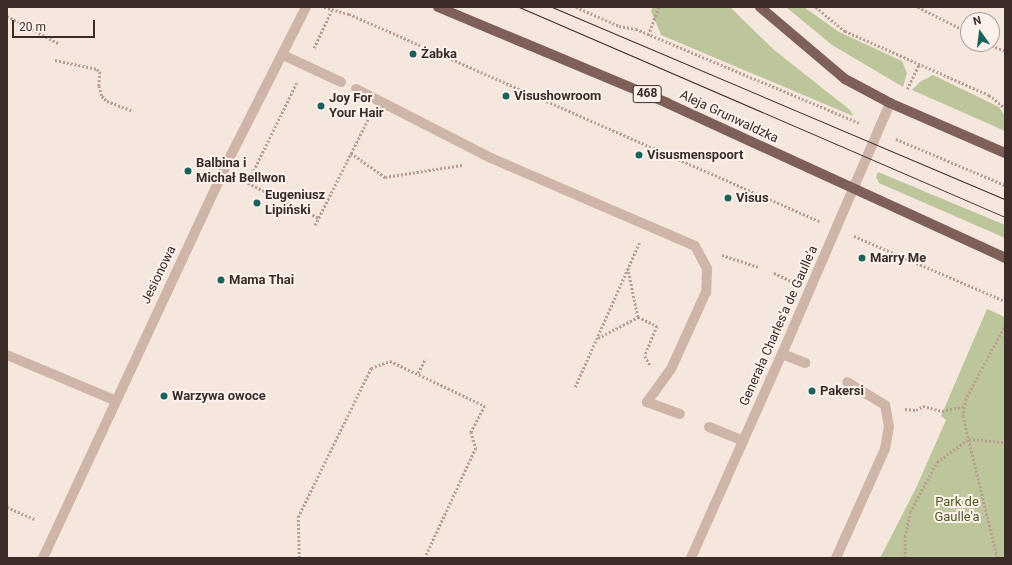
<!DOCTYPE html>
<html>
<head>
<meta charset="utf-8">
<style>
  body { margin:0 }
  #map { position:relative; width:1012px; height:565px; overflow:hidden; background:#f5e7de; font-family:Roboto,sans-serif }
  div>[style] { position:absolute }
  .green>* { inset:0; background:#bdc69b }
  .path>* { height:2.5px; margin-top:-1.25px; transform-origin:0; background:repeating-linear-gradient(90deg,#bb9e91 0 2px,transparent 0 4px) }
  .lane>* { height:10px; margin:-5px; padding:0 5px; transform-origin:5px; border-radius:5px; background:#cfb5a8 }
  .street>* { height:10px; margin:-5px; padding:0 5px; transform-origin:5px; border-radius:5px; background:#cfb5a8 }
  .primary>* { height:10px; margin:-5px; padding:0 5px; transform-origin:5px; border-radius:5px; background:#7f6058 }
  .tram>* { height:1px; margin:-0.5px; padding:0 0.5px; transform-origin:0.5px; border-radius:0.5px; background:#3b2c29 }
  .dots>* { width:11px; height:11px; translate:-50% -50%; box-sizing:border-box; border:2px solid #fcf2eb; border-radius:50% }
  span { translate:-50% -50%; white-space:nowrap; text-align:center; line-height:1.15; -webkit-text-stroke:4px #fcf2eb; paint-order:stroke }
  .shield-label span { padding:1px 3px; background:#fcf2eb; border:1px solid; border-radius:3px; -webkit-text-stroke-width:0 }
  .shield-label { font-size:12px; color:#3b2c29; font-weight:700 }
  .poi-label { font-size:13px; color:#3b2c29; font-weight:700 }
  .left { translate:0 -50%; text-align:left }
  .street-label { font-size:13px; color:#3b2c29 }
  .park-label { font-size:13px; color:#505c29 }
  .frame { position:absolute; inset:0; border:8px solid #3b2c29; pointer-events:none }
  .north { position:absolute; left:960px; top:12px; width:40px; height:40px; box-sizing:border-box; background:#fcf2eb; border:1px solid #afa39d; border-radius:50%; rotate:346deg; font-size:11px; font-weight:700; line-height:16px; text-align:center; color:#3b2c29 }
  .north::after { content:''; display:block; margin:auto; width:14px; height:18px; background:#19625e; clip-path:polygon(50% 0,100% 100%,50% 72%,0 100%) }
  .scale { position:absolute; left:12px; top:20px; width:83px; height:18px; box-sizing:border-box; border:2px solid #3b2c29; border-top:0; padding-left:5px; font-size:12px; line-height:14px; white-space:nowrap; color:#3b2c29; -webkit-text-stroke:3px #fcf2eb; paint-order:stroke }
</style>
</head>
<body>
<div id="map">
  <div class="green">
    <div style="clip-path:polygon(653px 7px,730px 7px,773px 49px,850px 110px,853px 116px,661px 35px,651px 11px)"></div>
    <div style="clip-path:polygon(786px 7px,804px 7px,839px 32px,902px 61px,907px 73px,903px 87px,832px 45px)"></div>
    <div style="clip-path:polygon(933px 75px,999px 107px,1005px 116px,1005px 131px,912px 90px,920px 82px)"></div>
    <div style="clip-path:polygon(878px 172px,1005px 225px,1005px 238px,879px 183px,876px 177px)"></div>
    <div style="clip-path:polygon(987px 309px,1005px 317px,1005px 558px,880px 558px,916px 488px,946px 420px,941px 416px)"></div>
  </div>
  <div class="path">
    <div style="left:324px;top:7px;width:26px;rotate:16deg"></div>
    <div style="left:349px;top:14px;width:514px;rotate:23.77deg"></div>
    <div style="left:576px;top:7px;width:47px;rotate:23.8deg"></div>
    <div style="left:619px;top:26px;width:17px;rotate:10deg"></div>
    <div style="left:636px;top:29px;width:243px;rotate:22.8deg"></div>
    <div style="left:816px;top:7px;width:38px;rotate:40deg"></div>
    <div style="left:845px;top:31px;width:158px;rotate:24deg"></div>
    <div style="left:989px;top:95px;width:21px;rotate:39deg"></div>
    <div style="left:918px;top:7px;width:56px;rotate:26.6deg"></div>
    <div style="left:7px;top:16px;width:58px;rotate:27.9deg"></div>
    <div style="left:648px;top:35px;width:30px;rotate:-69deg"></div>
    <div style="left:988px;top:44px;width:18px;rotate:22deg"></div>
    <div style="left:314px;top:48px;width:41px;rotate:-65.3deg"></div>
    <div style="left:55px;top:60px;width:43px;rotate:12.1deg"></div>
    <div style="left:97px;top:69px;width:4px;rotate:45deg"></div>
    <div style="left:100px;top:72px;width:14px;rotate:94deg"></div>
    <div style="left:99px;top:86px;width:10px;rotate:73deg"></div>
    <div style="left:102px;top:96px;width:7px;rotate:45deg"></div>
    <div style="left:107px;top:101px;width:28px;rotate:21deg"></div>
    <div style="left:297px;top:83px;width:111px;rotate:116.1deg"></div>
    <div style="left:248px;top:183px;width:79px;rotate:26.2deg"></div>
    <div style="left:907px;top:89px;width:28px;rotate:-64deg"></div>
    <div style="left:896px;top:139px;width:118px;rotate:22.9deg"></div>
    <div style="left:351px;top:153px;width:42px;rotate:35.2deg"></div>
    <div style="left:385px;top:177px;width:78px;rotate:-8.9deg"></div>
    <div style="left:315px;top:225px;width:121px;rotate:-63.4deg"></div>
    <div style="left:854px;top:236px;width:164px;rotate:23.3deg"></div>
    <div style="left:722px;top:255px;width:38px;rotate:18deg"></div>
    <div style="left:628px;top:268px;width:50px;rotate:78.5deg"></div>
    <div style="left:638px;top:317px;width:21px;rotate:25deg"></div>
    <div style="left:657px;top:326px;width:32px;rotate:112deg"></div>
    <div style="left:645px;top:356px;width:10px;rotate:61deg"></div>
    <div style="left:774px;top:273px;width:21px;rotate:25deg"></div>
    <div style="left:598px;top:338px;width:45px;rotate:-27.7deg"></div>
    <div style="left:418px;top:373px;width:16px;rotate:-63deg"></div>
    <div style="left:575px;top:387px;width:158px;rotate:-66deg"></div>
    <div style="left:905px;top:409px;width:11px;rotate:5deg"></div>
    <div style="left:916px;top:410px;width:8px;rotate:-30deg"></div>
    <div style="left:923px;top:406px;width:20px;rotate:15deg"></div>
    <div style="left:942px;top:411px;width:24px;rotate:-12deg"></div>
    <div style="left:7px;top:507px;width:32px;rotate:24deg"></div>
    <div style="left:299px;top:558px;width:41px;rotate:-91.4deg"></div>
    <div style="left:298px;top:517px;width:166px;rotate:-63.9deg"></div>
    <div style="left:371px;top:368px;width:20px;rotate:-20deg"></div>
    <div style="left:390px;top:361px;width:105px;rotate:25.3deg"></div>
    <div style="left:485px;top:406px;width:30px;rotate:118deg"></div>
    <div style="left:471px;top:432px;width:17px;rotate:73deg"></div>
    <div style="left:476px;top:448px;width:121px;rotate:114.9deg"></div>
    <div style="left:905px;top:558px;width:21px;rotate:-90deg"></div>
    <div style="left:905px;top:537px;width:25px;rotate:-79deg"></div>
    <div style="left:910px;top:512px;width:57px;rotate:-61.6deg"></div>
    <div style="left:937px;top:462px;width:39px;rotate:-36deg"></div>
    <div style="left:969px;top:439px;width:36px;rotate:5deg"></div>
    <div style="left:997px;top:558px;width:145px;rotate:-103.6deg"></div>
    <div style="left:963px;top:417px;width:17px;rotate:-83deg"></div>
    <div style="left:965px;top:400px;width:85px;rotate:-61.9deg"></div>
  </div>
  <div class="lane">
    <div style="left:283px;top:55px;width:64px;rotate:25deg"></div>
    <div style="left:356px;top:89px;width:152px;rotate:27.1deg"></div>
    <div style="left:491px;top:158px;width:222px;rotate:23.3deg"></div>
    <div style="left:695px;top:246px;width:26px;rotate:62deg"></div>
    <div style="left:707px;top:269px;width:23px;rotate:92deg"></div>
    <div style="left:706px;top:292px;width:85px;rotate:114.4deg"></div>
    <div style="left:671px;top:369px;width:41px;rotate:126deg"></div>
    <div style="left:647px;top:402px;width:35px;rotate:20deg"></div>
    <div style="left:782px;top:354px;width:25px;rotate:21deg"></div>
    <div style="left:709px;top:427px;width:37px;rotate:22deg"></div>
    <div style="left:836px;top:558px;width:120px;rotate:-65.8deg"></div>
    <div style="left:885px;top:449px;width:22px;rotate:-80deg"></div>
    <div style="left:889px;top:427px;width:22px;rotate:-100deg"></div>
    <div style="left:885px;top:405px;width:44px;rotate:-148.8deg"></div>
  </div>
  <div class="street">
    <div style="left:7px;top:355px;width:116px;rotate:22.8deg"></div>
    <div style="left:43px;top:558px;width:445px;rotate:-65deg"></div>
    <div style="left:231px;top:155px;width:166px;rotate:-63.1deg"></div>
    <div style="left:691px;top:558px;width:223px;rotate:-66deg"></div>
    <div style="left:782px;top:354px;width:273px;rotate:-66.7deg"></div>
  </div>
  <div class="primary">
    <div style="left:438px;top:7px;width:248px;rotate:22.7deg"></div>
    <div style="left:667px;top:103px;width:372px;rotate:24.6deg"></div>
    <div style="left:760px;top:7px;width:111px;rotate:40.3deg"></div>
    <div style="left:845px;top:79px;width:51px;rotate:28.1deg"></div>
    <div style="left:890px;top:103px;width:125px;rotate:23.5deg"></div>
  </div>
  <div class="tram">
    <div style="left:519px;top:7px;width:529px;rotate:23.37deg"></div>
    <div style="left:552px;top:7px;width:492px;rotate:23deg"></div>
  </div>
  <div class="dots">
    <div style="left:413px;top:54px;background:#19625e"></div>
    <div style="left:506px;top:96px;background:#19625e"></div>
    <div style="left:321px;top:106px;background:#19625e"></div>
    <div style="left:639px;top:155px;background:#19625e"></div>
    <div style="left:188px;top:171px;background:#19625e"></div>
    <div style="left:728px;top:198px;background:#19625e"></div>
    <div style="left:257px;top:203px;background:#19625e"></div>
    <div style="left:862px;top:258px;background:#19625e"></div>
    <div style="left:221px;top:280px;background:#19625e"></div>
    <div style="left:812px;top:391px;background:#19625e"></div>
    <div style="left:164px;top:396px;background:#19625e"></div>
  </div>
  <div class="shield-label">
    <span style="left:647px;top:94px">468</span>
  </div>
  <div class="poi-label">
    <span class="left" style="left:421px;top:54px">Żabka</span>
    <span class="left" style="left:514px;top:96px">Visushowroom</span>
    <span class="left" style="left:329px;top:106px">Joy For<br>Your Hair</span>
    <span class="left" style="left:647px;top:155px">Visusmenspoort</span>
    <span class="left" style="left:196px;top:171px">Balbina i<br>Michał Bellwon</span>
    <span class="left" style="left:265px;top:203px">Eugeniusz<br>Lipiński</span>
    <span class="left" style="left:736px;top:198px">Visus</span>
    <span class="left" style="left:870px;top:258px">Marry Me</span>
    <span class="left" style="left:229px;top:280px">Mama Thai</span>
    <span class="left" style="left:820px;top:391px">Pakersi</span>
    <span class="left" style="left:172px;top:396px">Warzywa owoce</span>
  </div>
  <div class="street-label">
    <span style="left:729px;top:117px;rotate:25deg">Aleja Grunwaldzka</span>
    <span style="left:159px;top:275px;rotate:-64deg">Jesionowa</span>
    <span style="left:779px;top:326px;rotate:-66deg">Generała Charles'a de Gaulle'a</span>
  </div>
  <div class="park-label">
    <span style="left:957px;top:510px">Park de<br>Gaulle'a</span>
  </div>
  <div class="frame"></div>
  <div class="north">N</div>
  <div class="scale">20 m</div>
</div>
</body>
</html>
